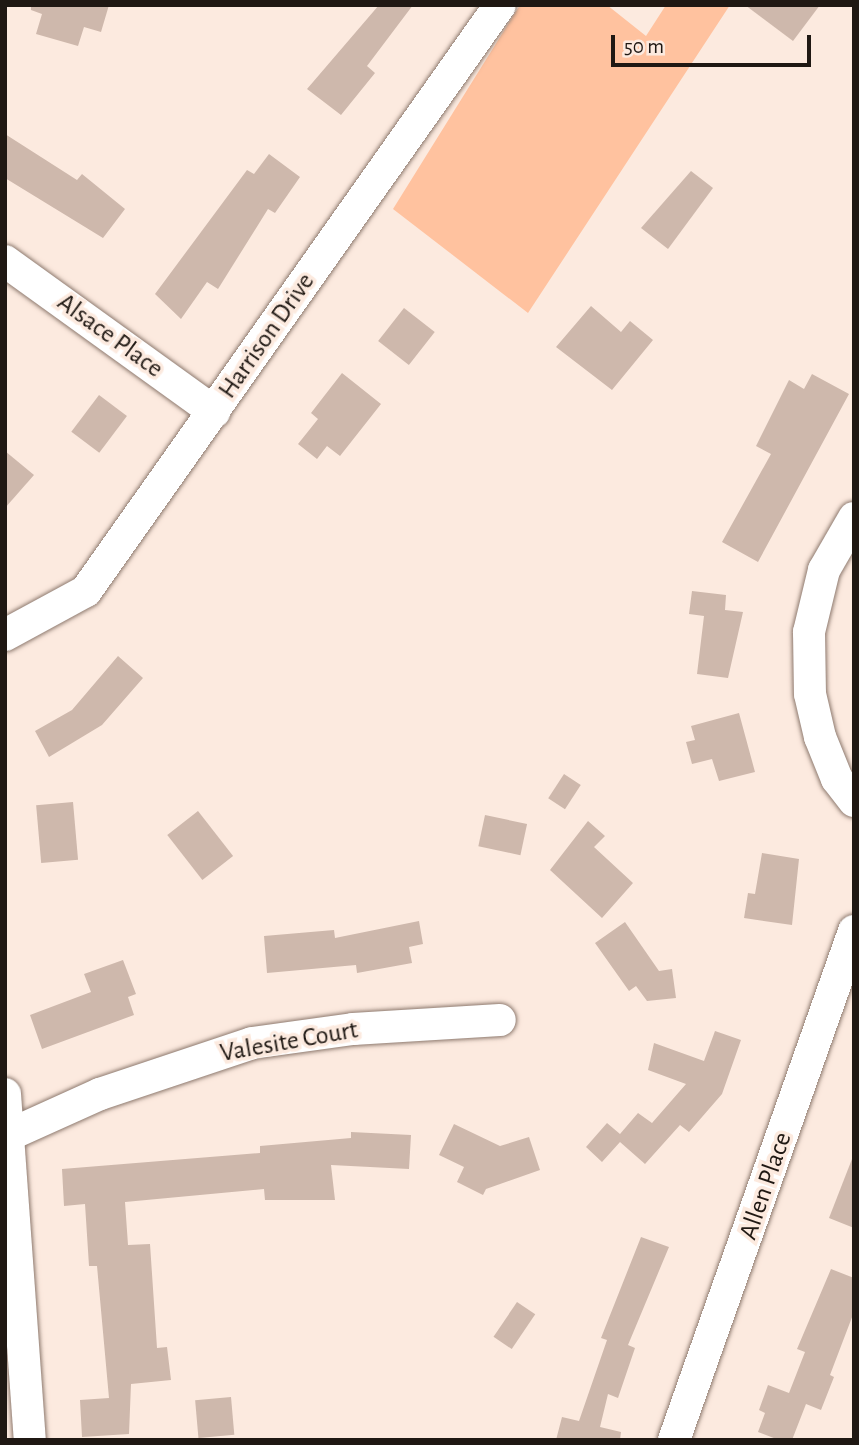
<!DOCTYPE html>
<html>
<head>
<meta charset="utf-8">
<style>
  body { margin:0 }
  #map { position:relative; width:859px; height:1445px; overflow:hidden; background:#fceadf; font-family:"Alegreya Sans",sans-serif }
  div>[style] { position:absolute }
  .green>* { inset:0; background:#ffc29f }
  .building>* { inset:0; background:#ceb8ac; transform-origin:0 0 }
  .roads { filter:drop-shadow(0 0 2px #8e7a6f) drop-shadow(0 0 2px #8e7a6f) }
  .minor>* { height:32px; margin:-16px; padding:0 16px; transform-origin:16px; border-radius:16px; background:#fff }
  span { translate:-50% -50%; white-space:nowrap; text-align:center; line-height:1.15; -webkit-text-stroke:7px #fceadf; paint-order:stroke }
  .street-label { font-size:26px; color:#1f1813 }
  .frame { position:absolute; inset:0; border:7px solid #1f1813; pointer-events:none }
  .scale { position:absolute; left:611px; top:35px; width:200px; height:32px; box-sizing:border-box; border:4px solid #1f1813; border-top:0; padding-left:9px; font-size:21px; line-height:24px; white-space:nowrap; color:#1f1813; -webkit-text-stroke:5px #fceadf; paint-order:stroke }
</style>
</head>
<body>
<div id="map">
  <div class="green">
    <div style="clip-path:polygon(520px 5px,607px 5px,646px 36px,666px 5px,730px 5px,528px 313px,393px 209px)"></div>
  </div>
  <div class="building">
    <div style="clip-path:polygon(31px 5px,109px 5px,101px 32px,84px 27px,78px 46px,36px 34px,42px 14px,31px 10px)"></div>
    <div style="clip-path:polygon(379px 5px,413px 5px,367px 66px,375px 73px,341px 115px,307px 89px)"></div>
    <div style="clip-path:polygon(745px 5px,820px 5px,793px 41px)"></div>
    <div style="clip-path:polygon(5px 134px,77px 180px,82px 174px,125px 209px,103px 238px,5px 178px)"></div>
    <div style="clip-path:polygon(269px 154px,300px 177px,275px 213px,268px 209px,218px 289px,207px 282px,181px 319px,155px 294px,247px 170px,254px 174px)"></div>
    <div style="clip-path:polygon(691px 171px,713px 188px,668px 249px,641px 228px)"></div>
    <div style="clip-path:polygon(591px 306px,621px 332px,630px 321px,653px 340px,612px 390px,556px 347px)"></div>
    <div style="left:404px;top:308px;width:39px;height:42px;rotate:38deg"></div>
    <div style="clip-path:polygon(342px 373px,381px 404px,340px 456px,327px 446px,317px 459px,298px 444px,318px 419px,311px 413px)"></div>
    <div style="clip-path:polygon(812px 374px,849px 394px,758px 562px,722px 542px,771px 454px,756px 446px,789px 380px,804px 389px)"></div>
    <div style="left:99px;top:395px;width:35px;height:46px;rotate:37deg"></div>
    <div style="clip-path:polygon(5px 451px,34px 475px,5px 508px)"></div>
    <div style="clip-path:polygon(692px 591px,726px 595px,725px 610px,743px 612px,728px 678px,697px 674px,704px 616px,689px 614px)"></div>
    <div style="clip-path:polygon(118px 656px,143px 678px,102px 725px,49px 757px,35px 731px,72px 710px)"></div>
    <div style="clip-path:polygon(739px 713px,755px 772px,719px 781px,712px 759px,692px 764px,686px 742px,695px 740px,691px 726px)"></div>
    <div style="left:564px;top:774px;width:20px;height:29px;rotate:33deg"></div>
    <div style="left:73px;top:802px;width:58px;height:37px;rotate:85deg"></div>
    <div style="left:198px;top:811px;width:57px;height:39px;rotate:52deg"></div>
    <div style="left:485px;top:815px;width:43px;height:32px;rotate:12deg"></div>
    <div style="clip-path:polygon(588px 821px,605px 836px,594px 847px,633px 883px,602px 918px,550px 870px)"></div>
    <div style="clip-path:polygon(762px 853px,799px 859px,792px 925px,744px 918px,748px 893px,755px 894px)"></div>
    <div style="clip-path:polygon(419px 921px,423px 944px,409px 947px,412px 963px,357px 973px,356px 965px,267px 973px,264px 936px,334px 930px,335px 938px)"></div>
    <div style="clip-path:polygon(625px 922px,659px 971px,672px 969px,676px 998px,647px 1001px,636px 986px,629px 991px,595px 943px)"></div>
    <div style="clip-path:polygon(123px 960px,136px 994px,128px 997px,134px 1015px,42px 1049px,30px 1015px,91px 992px,84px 974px)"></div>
    <div style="clip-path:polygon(715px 1031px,741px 1040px,722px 1094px,689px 1132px,680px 1125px,645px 1164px,620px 1142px,602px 1162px,586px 1147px,607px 1123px,620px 1134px,638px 1113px,652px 1123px,686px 1084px,648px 1070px,654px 1043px,704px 1061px)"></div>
    <div style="clip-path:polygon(454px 1124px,500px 1146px,529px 1137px,540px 1170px,486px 1189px,483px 1195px,457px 1182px,464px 1167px,439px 1155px)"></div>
    <div style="clip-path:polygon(351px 1132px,411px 1135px,409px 1169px,331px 1165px,335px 1200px,265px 1200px,264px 1189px,125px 1202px,128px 1245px,150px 1244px,157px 1348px,167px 1347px,171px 1380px,131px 1384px,129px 1434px,82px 1437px,80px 1400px,109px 1398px,97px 1266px,89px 1266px,85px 1204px,64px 1206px,62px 1169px,260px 1153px,260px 1146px,351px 1138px)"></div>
    <div style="clip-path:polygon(852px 1159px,854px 1159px,854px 1228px,829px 1218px)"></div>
    <div style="clip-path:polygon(641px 1237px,669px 1247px,628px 1345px,635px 1348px,618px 1398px,608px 1394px,600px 1427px,621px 1432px,620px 1440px,556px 1440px,562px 1417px,579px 1421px,607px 1340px,601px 1338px)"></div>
    <div style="clip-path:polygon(831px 1269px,854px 1278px,854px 1312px,830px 1375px,834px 1377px,821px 1410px,806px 1404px,792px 1440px,779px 1440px,758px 1432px,765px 1413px,759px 1410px,768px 1385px,789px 1393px,805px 1352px,797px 1349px)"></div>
    <div style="left:517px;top:1302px;width:22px;height:42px;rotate:34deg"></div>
    <div style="left:231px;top:1397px;width:38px;height:36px;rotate:85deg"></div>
  </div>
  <div class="roads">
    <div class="minor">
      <div style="left:5px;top:261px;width:258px;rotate:35.8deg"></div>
      <div style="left:854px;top:518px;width:60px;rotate:120deg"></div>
      <div style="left:824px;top:570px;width:64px;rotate:103.6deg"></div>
      <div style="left:809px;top:632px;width:62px;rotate:89.1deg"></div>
      <div style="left:810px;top:694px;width:44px;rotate:76.9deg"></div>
      <div style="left:820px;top:737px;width:45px;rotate:68deg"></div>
      <div style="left:837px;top:779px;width:28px;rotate:52deg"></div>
      <div style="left:5px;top:635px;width:92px;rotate:-28.5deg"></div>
      <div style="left:86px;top:591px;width:717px;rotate:-54.76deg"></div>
      <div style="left:5px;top:1094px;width:347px;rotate:85.9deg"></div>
      <div style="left:9px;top:1135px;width:100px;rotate:-24.3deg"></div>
      <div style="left:100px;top:1094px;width:160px;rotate:-18.5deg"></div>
      <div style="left:252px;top:1043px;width:102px;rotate:-7.9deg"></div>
      <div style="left:353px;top:1029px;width:147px;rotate:-3.5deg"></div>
      <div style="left:674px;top:1440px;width:540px;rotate:-70.52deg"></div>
    </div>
  </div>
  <div class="street-label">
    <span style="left:110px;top:336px;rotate:36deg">Alsace Place</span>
    <span style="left:267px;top:336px;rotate:-55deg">Harrison Drive</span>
    <span style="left:289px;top:1042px;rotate:-10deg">Valesite Court</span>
    <span style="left:766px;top:1186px;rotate:-71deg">Allen Place</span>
  </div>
  <div class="frame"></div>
  <div class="scale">50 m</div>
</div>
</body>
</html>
